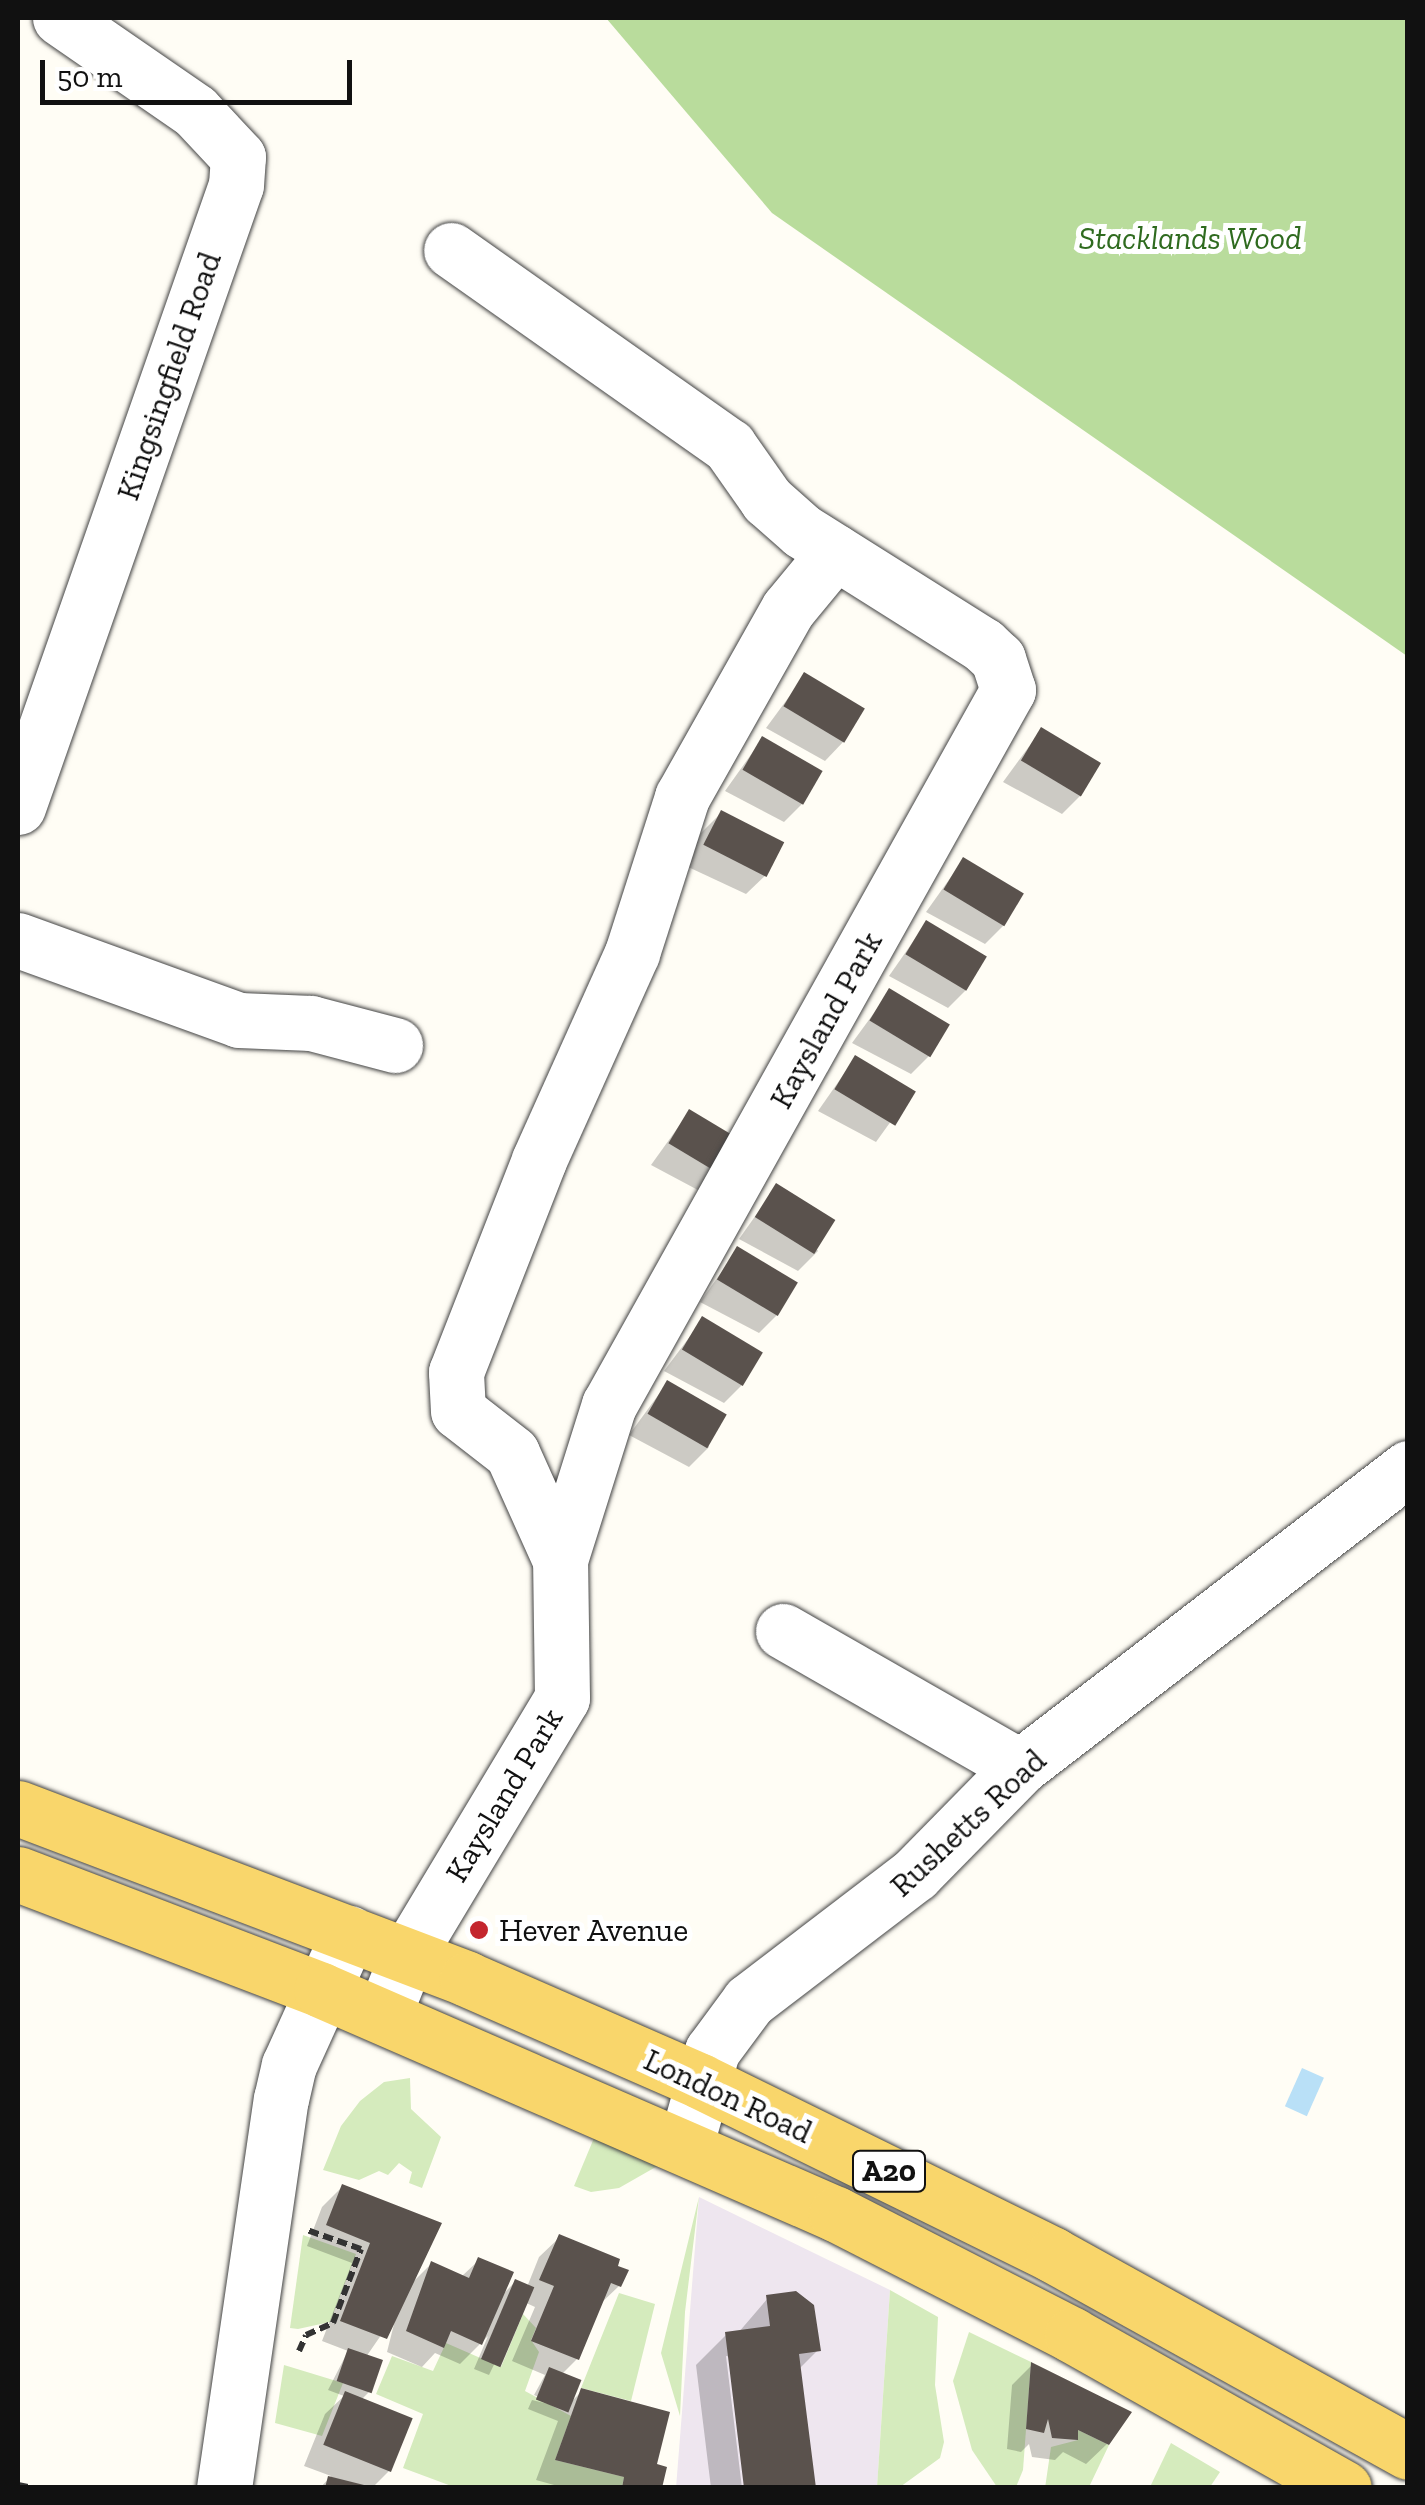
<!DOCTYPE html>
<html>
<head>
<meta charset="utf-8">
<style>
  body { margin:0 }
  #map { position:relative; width:1425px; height:2505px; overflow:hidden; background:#fffdf5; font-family:"Zilla Slab",serif }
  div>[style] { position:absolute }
  .industrial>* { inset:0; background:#eee6ef }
  .green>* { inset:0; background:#d5ebbd }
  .forest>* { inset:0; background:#b9dc9c }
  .water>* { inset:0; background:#b9e0f7; transform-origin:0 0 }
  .shadow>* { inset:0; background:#0003 }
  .building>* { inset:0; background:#5a524d; transform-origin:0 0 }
  .path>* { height:6px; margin-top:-3px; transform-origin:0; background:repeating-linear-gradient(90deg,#333 0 10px,transparent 0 15px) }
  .roads { filter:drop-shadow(0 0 2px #444) drop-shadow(0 0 2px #444) }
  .minor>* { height:55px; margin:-27.5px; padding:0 27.5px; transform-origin:27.5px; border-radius:27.5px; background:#fff }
  .major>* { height:55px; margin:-27.5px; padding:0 27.5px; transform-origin:27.5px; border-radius:27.5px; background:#f9d66b }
  .dots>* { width:28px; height:28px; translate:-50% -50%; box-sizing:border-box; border:5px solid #fff; border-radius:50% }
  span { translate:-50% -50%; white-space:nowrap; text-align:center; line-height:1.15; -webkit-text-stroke:10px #fff; paint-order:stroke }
  .shield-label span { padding:2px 8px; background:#fff; border:2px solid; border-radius:8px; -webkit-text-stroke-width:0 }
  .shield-label { font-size:30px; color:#111; font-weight:700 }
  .park-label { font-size:32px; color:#2f6b1f; font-style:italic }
  .street-label { font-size:32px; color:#111 }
  .poi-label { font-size:32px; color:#111 }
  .left { translate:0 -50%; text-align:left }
  .frame { position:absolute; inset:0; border:20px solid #111; pointer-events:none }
  .scale { position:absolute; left:40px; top:60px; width:312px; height:45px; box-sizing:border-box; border:5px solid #111; border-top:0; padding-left:12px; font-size:30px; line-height:35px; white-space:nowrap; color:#111; -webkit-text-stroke:8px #fff; paint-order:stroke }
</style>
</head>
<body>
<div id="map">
  <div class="industrial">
    <div style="clip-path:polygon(699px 2197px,890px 2290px,877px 2487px,676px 2488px)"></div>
  </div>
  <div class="green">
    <div style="clip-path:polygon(410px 2078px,411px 2109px,441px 2137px,422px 2188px,409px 2183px,412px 2172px,399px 2163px,388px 2175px,379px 2171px,359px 2180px,323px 2170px,341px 2126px,360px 2101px,384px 2082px)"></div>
    <div style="clip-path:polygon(594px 2138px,661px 2164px,619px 2188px,591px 2192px,574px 2186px)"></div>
    <div style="clip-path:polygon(699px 2197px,685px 2312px,680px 2416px,661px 2353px)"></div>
    <div style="clip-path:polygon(303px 2235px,356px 2254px,330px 2322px,298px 2329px,290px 2328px)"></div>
    <div style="clip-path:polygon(890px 2290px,938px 2317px,935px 2385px,944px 2442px,940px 2458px,900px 2487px,877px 2487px)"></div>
    <div style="clip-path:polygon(619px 2293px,655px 2304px,631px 2401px,581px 2388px)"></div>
    <div style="clip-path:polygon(523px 2314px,536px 2328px,531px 2340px,539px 2352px,525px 2391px,571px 2416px,555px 2460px,624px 2477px,622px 2487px,454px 2487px,403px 2468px,423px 2414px,376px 2394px,392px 2356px,433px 2371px,446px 2343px,501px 2367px)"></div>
    <div style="clip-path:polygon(969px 2332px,1031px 2362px,1023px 2470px,1016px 2487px,997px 2487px,972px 2450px,953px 2381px)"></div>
    <div style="clip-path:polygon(284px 2365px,343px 2383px,322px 2436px,275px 2423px)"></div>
    <div style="clip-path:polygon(1078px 2430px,1109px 2445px,1089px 2487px,1045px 2488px,1051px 2447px,1078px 2440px)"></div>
    <div style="clip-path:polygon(1171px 2443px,1220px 2472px,1210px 2487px,1150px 2487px)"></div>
  </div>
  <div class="forest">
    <div style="clip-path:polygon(606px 18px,1407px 18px,1407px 656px,772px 213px)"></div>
  </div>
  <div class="water">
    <div style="left:1302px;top:2068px;width:24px;height:42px;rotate:24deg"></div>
  </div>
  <div class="shadow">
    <div style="clip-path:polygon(805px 675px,845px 740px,825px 761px,766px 728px)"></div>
    <div style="clip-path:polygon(1041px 730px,1082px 794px,1062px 814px,1003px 782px)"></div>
    <div style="clip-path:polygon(762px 739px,804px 802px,784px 822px,725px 791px)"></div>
    <div style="clip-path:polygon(721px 813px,767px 874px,746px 894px,686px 866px,701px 833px)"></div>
    <div style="clip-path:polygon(963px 860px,1005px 924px,985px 944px,926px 912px)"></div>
    <div style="clip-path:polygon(926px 923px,968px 988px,948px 1008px,889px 976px)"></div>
    <div style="clip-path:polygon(890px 991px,931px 1054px,911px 1074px,852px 1043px)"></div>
    <div style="clip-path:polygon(855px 1058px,912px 1092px,876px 1142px,818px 1111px)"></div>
    <div style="clip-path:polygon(689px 1112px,731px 1177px,711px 1197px,651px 1165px)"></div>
    <div style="clip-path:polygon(776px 1187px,818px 1251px,798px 1271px,739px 1239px)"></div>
    <div style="clip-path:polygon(738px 1249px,779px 1313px,759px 1333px,700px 1302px)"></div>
    <div style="clip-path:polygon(703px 1319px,744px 1383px,724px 1403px,664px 1371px)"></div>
    <div style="clip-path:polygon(667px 1383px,709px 1447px,689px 1467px,629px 1435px)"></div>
    <div style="clip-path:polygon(342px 2187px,411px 2284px,431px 2264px,461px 2277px,479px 2260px,501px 2296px,515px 2282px,527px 2287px,539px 2257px,560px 2237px,619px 2286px,598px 2306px,577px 2359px,561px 2375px,568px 2405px,582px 2391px,653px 2466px,659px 2488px,565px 2488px,536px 2480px,558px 2421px,528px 2409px,532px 2400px,565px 2408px,534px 2395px,545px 2375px,512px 2361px,535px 2307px,524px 2302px,489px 2375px,474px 2369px,488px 2336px,460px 2364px,435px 2353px,422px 2367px,387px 2352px,397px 2312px,366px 2357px,369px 2392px,361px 2400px,389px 2471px,372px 2488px,320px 2488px,331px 2476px,304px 2466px,325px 2414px,344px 2396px,328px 2390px,348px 2351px,322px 2341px,352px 2263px,307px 2246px,322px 2207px)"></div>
    <div style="clip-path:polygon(768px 2298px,818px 2350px,798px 2370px,726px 2356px,742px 2488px,711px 2488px,696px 2365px,727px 2334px,738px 2333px)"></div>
    <div style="clip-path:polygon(1032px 2365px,1107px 2444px,1086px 2464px,1063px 2452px,1055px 2460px,1032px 2457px,1029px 2444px,1021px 2452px,1007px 2449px,1012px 2385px)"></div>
  </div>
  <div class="building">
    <div style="left:804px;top:672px;width:71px;height:40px;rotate:31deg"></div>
    <div style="left:1041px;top:727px;width:70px;height:39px;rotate:31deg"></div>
    <div style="left:762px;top:736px;width:70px;height:39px;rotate:30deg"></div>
    <div style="left:721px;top:810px;width:71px;height:39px;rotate:27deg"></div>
    <div style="left:963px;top:857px;width:71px;height:38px;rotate:31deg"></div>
    <div style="left:926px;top:920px;width:71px;height:40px;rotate:31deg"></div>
    <div style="left:889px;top:988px;width:71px;height:38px;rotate:31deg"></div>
    <div style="left:855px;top:1055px;width:71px;height:40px;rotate:31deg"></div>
    <div style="left:689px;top:1109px;width:70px;height:40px;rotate:31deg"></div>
    <div style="left:776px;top:1183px;width:70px;height:40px;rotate:32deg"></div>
    <div style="left:737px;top:1246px;width:71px;height:39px;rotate:31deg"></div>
    <div style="left:702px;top:1316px;width:71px;height:39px;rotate:31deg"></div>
    <div style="left:667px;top:1380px;width:69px;height:39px;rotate:30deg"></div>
    <div style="clip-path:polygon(342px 2184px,442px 2223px,387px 2339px,340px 2321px,370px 2243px,326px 2225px)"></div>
    <div style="clip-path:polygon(559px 2234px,620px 2259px,618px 2266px,629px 2270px,621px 2287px,611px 2283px,579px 2360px,531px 2341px,554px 2286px,539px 2280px)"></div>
    <div style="clip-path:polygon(478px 2257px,514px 2272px,482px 2345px,451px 2331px,444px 2348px,406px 2331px,431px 2261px,469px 2278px)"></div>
    <div style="left:515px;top:2279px;width:21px;height:87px;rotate:23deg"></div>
    <div style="clip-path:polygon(796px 2291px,814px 2305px,821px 2351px,799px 2354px,816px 2488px,744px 2488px,725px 2332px,770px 2326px,766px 2295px)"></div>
    <div style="left:348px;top:2348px;width:37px;height:35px;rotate:19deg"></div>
    <div style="clip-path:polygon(1031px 2362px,1132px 2412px,1109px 2445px,1078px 2430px,1078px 2440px,1052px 2438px,1048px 2419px,1044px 2433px,1026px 2429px)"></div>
    <div style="left:549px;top:2367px;width:35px;height:35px;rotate:22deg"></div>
    <div style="clip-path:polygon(581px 2388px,670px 2412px,657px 2464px,667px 2467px,662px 2488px,622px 2488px,624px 2477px,555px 2460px)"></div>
    <div style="left:345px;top:2391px;width:73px;height:58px;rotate:22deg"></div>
    <div style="clip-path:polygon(328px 2476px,368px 2486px,367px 2488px,325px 2488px)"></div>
  </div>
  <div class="path">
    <div style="left:299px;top:2351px;width:17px;rotate:-66deg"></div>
    <div style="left:306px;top:2335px;width:30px;rotate:-24deg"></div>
    <div style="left:333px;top:2323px;width:79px;rotate:-69.3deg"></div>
    <div style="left:361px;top:2249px;width:57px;rotate:-160.6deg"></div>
    <div style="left:18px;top:2485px;width:15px;rotate:11deg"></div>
  </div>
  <div class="roads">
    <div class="minor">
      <div style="left:18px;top:807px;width:659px;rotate:-70.69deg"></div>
      <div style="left:236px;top:185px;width:28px;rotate:-86deg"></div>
      <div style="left:238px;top:157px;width:63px;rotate:-133.1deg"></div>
      <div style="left:195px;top:111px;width:164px;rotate:-145.4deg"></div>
      <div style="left:18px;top:940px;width:235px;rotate:19.9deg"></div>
      <div style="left:239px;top:1020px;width:72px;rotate:2.4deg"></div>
      <div style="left:311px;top:1023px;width:87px;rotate:14.7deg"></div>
      <div style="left:560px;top:1560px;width:117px;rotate:-114.2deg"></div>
      <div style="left:512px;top:1453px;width:68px;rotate:-142.1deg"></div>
      <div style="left:458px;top:1411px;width:39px;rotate:-93deg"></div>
      <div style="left:456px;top:1372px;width:228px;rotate:-68.6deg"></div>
      <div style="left:539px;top:1160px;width:227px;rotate:-65.8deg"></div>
      <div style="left:632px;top:953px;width:164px;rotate:-72.2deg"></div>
      <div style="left:682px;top:797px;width:216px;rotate:-60.6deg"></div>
      <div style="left:788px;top:609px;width:74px;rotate:-50.5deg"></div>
      <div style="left:783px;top:1631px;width:273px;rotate:29.8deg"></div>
      <div style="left:383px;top:2016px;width:65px;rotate:-68.2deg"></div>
      <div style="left:407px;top:1956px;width:301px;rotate:-59deg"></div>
      <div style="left:562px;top:1698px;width:138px;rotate:-90.8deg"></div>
      <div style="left:560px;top:1560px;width:163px;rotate:-72.5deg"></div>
      <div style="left:609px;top:1405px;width:819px;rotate:-60.84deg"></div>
      <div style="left:1008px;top:690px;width:33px;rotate:-108deg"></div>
      <div style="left:998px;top:659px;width:21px;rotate:-137deg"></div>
      <div style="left:983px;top:645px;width:214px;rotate:-147.8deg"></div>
      <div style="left:802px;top:531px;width:47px;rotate:-138.5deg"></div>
      <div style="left:767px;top:500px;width:66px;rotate:-125.1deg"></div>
      <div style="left:729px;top:446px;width:340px;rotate:-144.8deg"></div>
      <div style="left:685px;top:2147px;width:100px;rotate:-74.3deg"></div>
      <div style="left:712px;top:2051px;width:62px;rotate:-53.5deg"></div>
      <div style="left:749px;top:2001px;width:209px;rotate:-37.4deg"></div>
      <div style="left:915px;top:1874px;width:150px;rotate:-45.5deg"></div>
      <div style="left:1020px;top:1767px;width:490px;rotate:-37.6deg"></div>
      <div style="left:224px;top:2488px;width:393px;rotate:-81.7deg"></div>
      <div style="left:281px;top:2099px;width:35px;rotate:-77deg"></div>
      <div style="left:289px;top:2065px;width:145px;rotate:-65.6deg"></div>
    </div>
    <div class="major">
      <div style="left:18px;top:1808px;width:480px;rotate:20.8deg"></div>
      <div style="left:467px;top:1979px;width:254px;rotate:23.6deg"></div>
      <div style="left:700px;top:2081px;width:394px;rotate:26.2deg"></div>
      <div style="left:1053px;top:2255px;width:406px;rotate:29deg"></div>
      <div style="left:18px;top:1874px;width:324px;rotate:20.9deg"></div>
      <div style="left:321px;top:1990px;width:562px;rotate:23.51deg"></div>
      <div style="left:836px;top:2214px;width:265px;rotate:27.1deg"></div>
      <div style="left:1072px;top:2335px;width:312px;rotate:29.4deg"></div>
    </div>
  </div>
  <div class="dots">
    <div style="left:479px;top:1930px;background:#c4262e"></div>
  </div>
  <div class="shield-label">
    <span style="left:889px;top:2171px">A20</span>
  </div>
  <div class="park-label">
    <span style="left:1190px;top:238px">Stacklands Wood</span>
  </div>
  <div class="street-label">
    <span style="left:169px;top:376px;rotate:-71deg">Kingsingfield Road</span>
    <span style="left:826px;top:1020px;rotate:-61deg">Kaysland Park</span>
    <span style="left:504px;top:1795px;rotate:-59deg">Kaysland Park</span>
    <span style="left:968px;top:1823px;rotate:-43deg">Rushetts Road</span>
    <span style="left:728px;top:2096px;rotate:25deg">London Road</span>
  </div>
  <div class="poi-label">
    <span class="left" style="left:499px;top:1930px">Hever Avenue</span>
  </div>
  <div class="frame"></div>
  <div class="scale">50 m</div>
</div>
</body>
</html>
